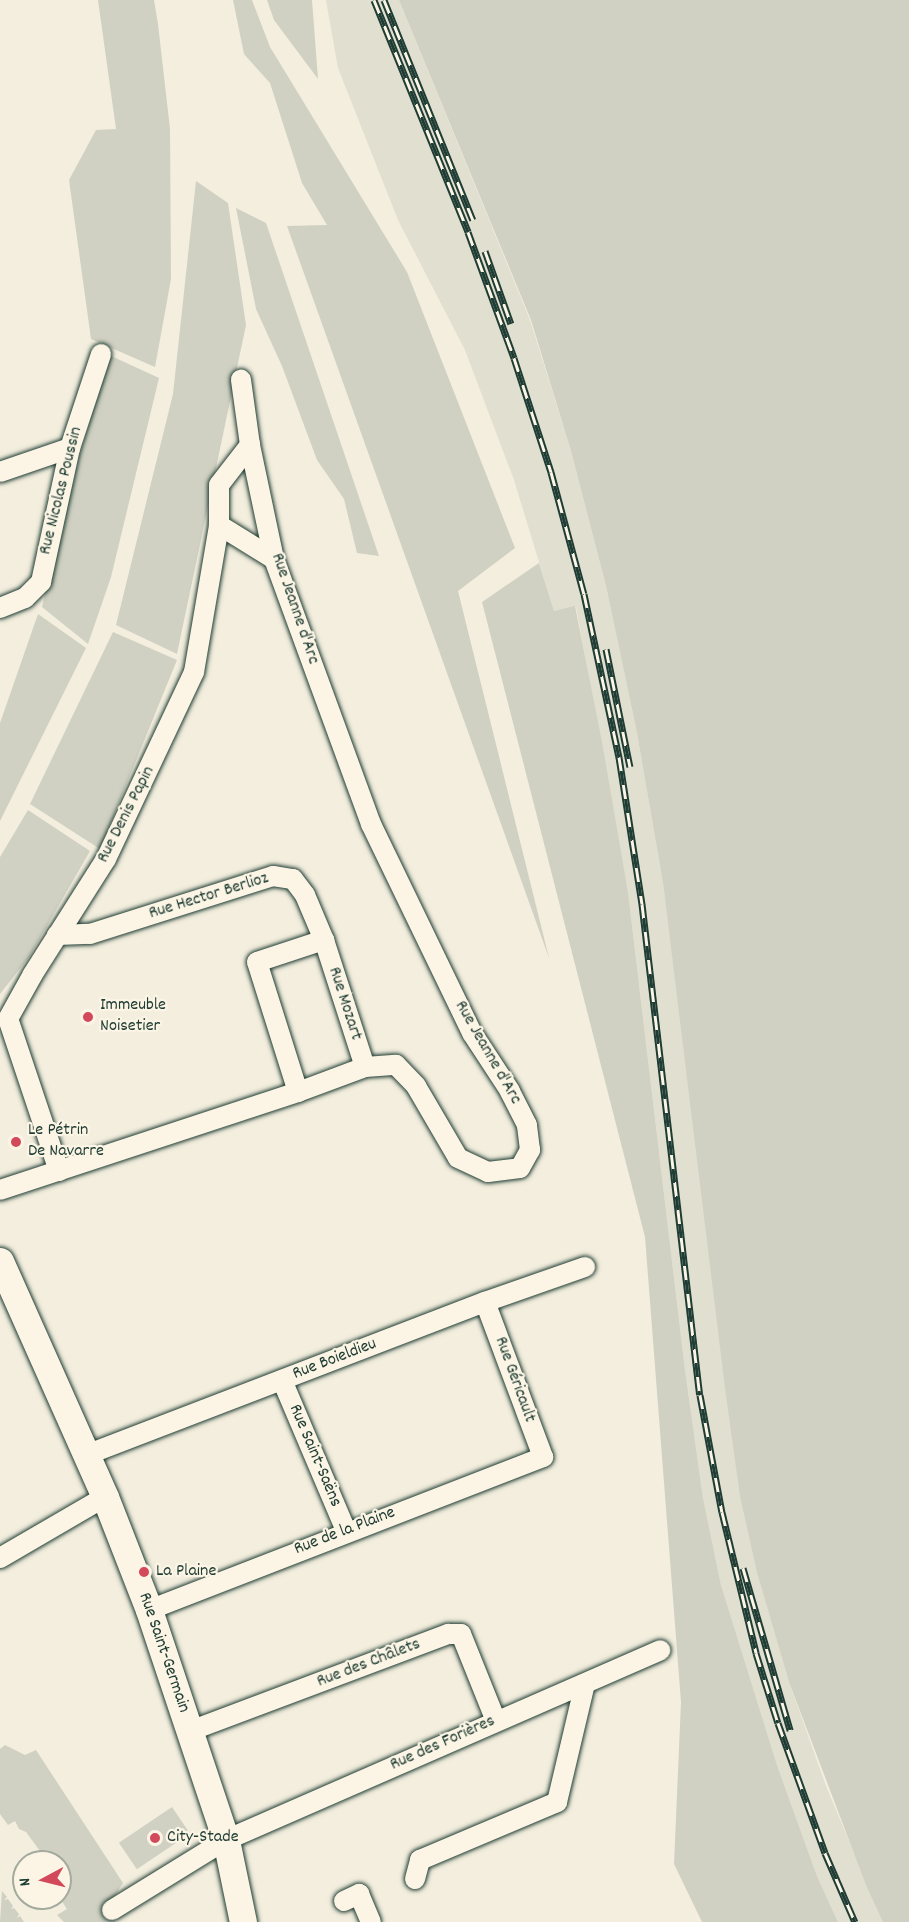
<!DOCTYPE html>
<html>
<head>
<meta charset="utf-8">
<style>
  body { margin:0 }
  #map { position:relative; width:909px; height:1922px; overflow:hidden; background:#f3eede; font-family:Dekko,sans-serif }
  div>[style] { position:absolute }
  .built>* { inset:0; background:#e1dfd0 }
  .green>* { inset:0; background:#d0d1c2; transform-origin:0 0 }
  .roads { filter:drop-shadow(0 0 2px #1f3d34) drop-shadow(0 0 2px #1f3d34) }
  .street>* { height:20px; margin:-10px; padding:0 10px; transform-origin:10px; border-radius:10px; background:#fcf5e5 }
  .secondary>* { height:27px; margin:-13.5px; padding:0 13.5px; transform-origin:13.5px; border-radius:13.5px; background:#fcf5e5 }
  .rail>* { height:7px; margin-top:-3.5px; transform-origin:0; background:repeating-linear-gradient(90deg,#fcf5e5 0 14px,#1f3d34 0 28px); box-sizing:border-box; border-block:2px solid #1f3d34 }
  .dots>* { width:16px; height:16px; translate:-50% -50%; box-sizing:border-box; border:3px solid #fcf5e5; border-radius:50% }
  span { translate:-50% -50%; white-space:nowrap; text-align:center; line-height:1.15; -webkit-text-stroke:4.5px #fcf5e5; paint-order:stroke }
  .street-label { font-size:18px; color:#1f3d34 }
  .poi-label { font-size:18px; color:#1f3d34 }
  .left { translate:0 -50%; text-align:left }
  .north { position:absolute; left:12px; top:1850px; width:60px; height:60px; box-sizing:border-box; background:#fcf5e5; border:2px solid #a4ab9e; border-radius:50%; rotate:263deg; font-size:16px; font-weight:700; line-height:24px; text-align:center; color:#1f3d34 }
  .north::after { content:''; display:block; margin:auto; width:21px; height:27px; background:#d1495b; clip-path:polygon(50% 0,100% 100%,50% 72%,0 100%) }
</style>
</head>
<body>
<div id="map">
  <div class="built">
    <div style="clip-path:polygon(326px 0,399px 0,530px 320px,571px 451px,606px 586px,637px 733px,663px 883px,740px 1497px,757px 1573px,789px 1682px,826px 1786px,883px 1922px,838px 1922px,817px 1876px,777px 1765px,721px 1585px,703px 1498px,685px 1370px,628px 892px,576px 607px,554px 611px,514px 480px,465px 350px,398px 220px,338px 68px)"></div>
  </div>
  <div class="green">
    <div style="clip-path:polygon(98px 0,154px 0,158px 24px,170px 129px,171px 279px,155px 367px,91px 339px,69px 180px,96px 130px,116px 129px)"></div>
    <div style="clip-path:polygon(233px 0,252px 0,270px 47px,407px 272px,515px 548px,458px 591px,549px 958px,287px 226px,327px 225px,302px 183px,270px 83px,244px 54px)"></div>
    <div style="clip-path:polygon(267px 0,312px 0,318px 79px,274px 20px)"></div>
    <div style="clip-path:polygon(399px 0,909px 0,909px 1922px,883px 1922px,866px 1885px,789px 1682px,757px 1573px,740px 1497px,725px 1388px,663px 883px,637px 733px,606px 586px,571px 451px,531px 320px)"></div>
    <div style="clip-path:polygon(196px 181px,228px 203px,246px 325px,177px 654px,116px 625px,173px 394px)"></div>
    <div style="clip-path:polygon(236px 208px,266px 223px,379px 556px,357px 553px,344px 499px,317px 460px,282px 366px,256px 309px)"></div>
    <div style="clip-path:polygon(109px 355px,159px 378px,111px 577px,88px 644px,42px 607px,79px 458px)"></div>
    <div style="clip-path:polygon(539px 563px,554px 611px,575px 606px,602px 742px,628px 892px,685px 1370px,703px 1498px,721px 1585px,777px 1765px,817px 1876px,838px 1922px,702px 1922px,674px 1864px,681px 1702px,645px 1237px,482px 602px)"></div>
    <div style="clip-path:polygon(38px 614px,86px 648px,0 821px,0 723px)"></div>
    <div style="clip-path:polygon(113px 632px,177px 660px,100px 849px,30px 804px)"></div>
    <div style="clip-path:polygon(28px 810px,90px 851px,29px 957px,0 994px,0 857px)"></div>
    <div style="clip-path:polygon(5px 1745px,25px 1755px,36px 1750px,123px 1883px,111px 1902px,115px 1922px,64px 1922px,57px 1915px,67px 1909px,61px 1900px,63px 1898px,60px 1897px,60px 1862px,35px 1862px,31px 1858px,40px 1851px,26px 1832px,19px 1829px,15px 1821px,8px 1825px,0 1814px,0 1749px)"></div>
    <div style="left:172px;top:1807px;width:32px;height:64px;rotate:56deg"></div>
    <div style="clip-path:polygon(2px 1891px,7px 1897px,4px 1900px,8px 1899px,13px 1906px,11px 1909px,14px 1908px,19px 1914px,17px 1918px,20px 1916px,24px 1922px,0 1922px)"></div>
  </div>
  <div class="roads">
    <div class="street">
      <div style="left:0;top:472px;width:74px;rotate:-18.9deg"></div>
      <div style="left:219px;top:525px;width:65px;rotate:31.7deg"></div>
      <div style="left:0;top:608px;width:27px;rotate:-22deg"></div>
      <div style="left:25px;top:598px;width:23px;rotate:-45deg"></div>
      <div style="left:41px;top:582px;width:137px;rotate:-77.8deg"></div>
      <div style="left:70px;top:448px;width:99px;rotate:-71.7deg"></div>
      <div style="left:57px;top:935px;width:33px;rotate:-2deg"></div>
      <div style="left:90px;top:934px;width:192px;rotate:-17.6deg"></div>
      <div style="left:273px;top:876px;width:20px;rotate:9deg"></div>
      <div style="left:293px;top:879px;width:20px;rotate:53deg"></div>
      <div style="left:305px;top:895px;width:49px;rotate:67.1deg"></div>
      <div style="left:324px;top:940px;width:133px;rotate:72.1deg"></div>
      <div style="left:298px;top:1092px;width:136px;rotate:-107.5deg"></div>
      <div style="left:257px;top:962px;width:71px;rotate:-18.2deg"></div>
      <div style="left:59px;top:1171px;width:160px;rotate:-108.5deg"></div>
      <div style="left:8px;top:1019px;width:51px;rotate:-60.9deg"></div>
      <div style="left:33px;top:974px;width:136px;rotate:-57.6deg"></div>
      <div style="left:106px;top:859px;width:207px;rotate:-64.8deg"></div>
      <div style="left:194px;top:672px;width:149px;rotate:-80.3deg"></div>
      <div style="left:219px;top:525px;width:40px;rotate:-90deg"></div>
      <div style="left:219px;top:485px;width:51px;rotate:-52.2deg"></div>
      <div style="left:0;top:1190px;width:314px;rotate:-18.2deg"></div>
      <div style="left:298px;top:1092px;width:72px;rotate:-20.5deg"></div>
      <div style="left:365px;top:1067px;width:31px;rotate:-4deg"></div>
      <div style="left:396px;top:1065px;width:29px;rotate:46deg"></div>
      <div style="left:416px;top:1086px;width:83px;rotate:59.7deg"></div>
      <div style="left:458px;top:1158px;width:33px;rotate:25deg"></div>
      <div style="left:488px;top:1172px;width:32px;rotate:-7deg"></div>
      <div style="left:520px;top:1168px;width:21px;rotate:-61deg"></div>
      <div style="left:530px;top:1150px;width:25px;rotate:-97deg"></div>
      <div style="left:527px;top:1125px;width:38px;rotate:-117deg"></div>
      <div style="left:510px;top:1091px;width:69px;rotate:-123.2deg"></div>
      <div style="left:472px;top:1033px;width:232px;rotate:-115.8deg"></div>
      <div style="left:371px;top:824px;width:282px;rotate:-110.1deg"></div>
      <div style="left:274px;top:559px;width:116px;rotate:-101.9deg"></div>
      <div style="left:250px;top:445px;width:66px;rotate:-97.9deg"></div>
      <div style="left:282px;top:1380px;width:164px;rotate:67deg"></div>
      <div style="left:86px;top:1455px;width:427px;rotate:-21deg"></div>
      <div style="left:485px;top:1302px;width:106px;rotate:-19.3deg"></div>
      <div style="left:0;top:1558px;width:121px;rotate:-30.2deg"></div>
      <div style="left:149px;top:1610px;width:423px;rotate:-21.2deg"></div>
      <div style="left:543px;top:1457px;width:165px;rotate:-110.5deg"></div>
      <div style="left:190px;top:1731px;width:276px;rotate:-20.6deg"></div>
      <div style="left:448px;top:1634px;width:13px"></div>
      <div style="left:461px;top:1634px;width:94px;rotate:68.1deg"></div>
      <div style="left:415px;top:1879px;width:20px;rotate:-75deg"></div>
      <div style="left:420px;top:1860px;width:149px;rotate:-22.9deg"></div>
      <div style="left:557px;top:1802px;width:121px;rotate:-76.7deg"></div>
      <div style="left:344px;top:1901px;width:17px;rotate:-25deg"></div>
      <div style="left:359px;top:1894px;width:30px;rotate:67deg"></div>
      <div style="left:112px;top:1910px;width:134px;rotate:-31.6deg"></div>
      <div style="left:226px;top:1840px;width:474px;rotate:-23.6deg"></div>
    </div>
    <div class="secondary">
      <div style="left:0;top:1261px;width:258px;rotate:66deg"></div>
      <div style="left:105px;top:1497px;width:121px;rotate:68.7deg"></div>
      <div style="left:149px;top:1610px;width:243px;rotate:71.5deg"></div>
      <div style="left:226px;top:1840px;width:84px;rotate:78.3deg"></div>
    </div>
  </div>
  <div class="rail">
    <div style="left:374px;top:0;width:250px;rotate:67.9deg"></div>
    <div style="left:468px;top:232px;width:134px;rotate:69.9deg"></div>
    <div style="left:514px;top:358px;width:120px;rotate:72deg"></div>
    <div style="left:551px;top:472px;width:126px;rotate:74.9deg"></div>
    <div style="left:584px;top:594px;width:167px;rotate:77.9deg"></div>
    <div style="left:619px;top:757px;width:149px;rotate:81.1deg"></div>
    <div style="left:642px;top:904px;width:494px;rotate:83.3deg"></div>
    <div style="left:700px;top:1395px;width:119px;rotate:79.4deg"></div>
    <div style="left:722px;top:1512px;width:145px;rotate:76.4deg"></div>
    <div style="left:756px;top:1653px;width:73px;rotate:72.6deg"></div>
    <div style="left:778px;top:1723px;width:138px;rotate:70.1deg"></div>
    <div style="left:825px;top:1853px;width:75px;rotate:66.5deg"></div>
    <div style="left:384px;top:0;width:237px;rotate:68deg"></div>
    <div style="left:485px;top:251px;width:77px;rotate:70.4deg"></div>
    <div style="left:606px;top:649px;width:120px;rotate:78.5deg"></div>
    <div style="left:743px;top:1568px;width:169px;rotate:73.8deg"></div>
  </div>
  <div class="dots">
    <div style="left:88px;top:1017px;background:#d1495b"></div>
    <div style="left:16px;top:1142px;background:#d1495b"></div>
    <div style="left:144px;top:1572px;background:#d1495b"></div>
    <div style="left:155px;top:1838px;background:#d1495b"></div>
  </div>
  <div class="street-label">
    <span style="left:62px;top:491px;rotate:-76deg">Rue Nicolas Poussin</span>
    <span style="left:294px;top:609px;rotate:71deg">Rue Jeanne d'Arc</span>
    <span style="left:127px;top:815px;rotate:-63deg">Rue Denis Papin</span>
    <span style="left:209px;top:897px;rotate:-17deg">Rue Hector Berlioz</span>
    <span style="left:344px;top:1004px;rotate:72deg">Rue Mozart</span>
    <span style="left:487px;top:1053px;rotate:60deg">Rue Jeanne d'Arc</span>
    <span style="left:335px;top:1360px;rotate:-21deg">Rue Boieldieu</span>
    <span style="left:514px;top:1380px;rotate:70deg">Rue Géricault</span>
    <span style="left:314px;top:1456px;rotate:67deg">Rue Saint-Saëns</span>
    <span style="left:345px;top:1532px;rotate:-21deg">Rue de la Plaine</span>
    <span style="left:163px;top:1653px;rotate:71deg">Rue Saint-Germain</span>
    <span style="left:369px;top:1664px;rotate:-21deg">Rue des Châlets</span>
    <span style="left:443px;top:1744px;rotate:-24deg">Rue des Forières</span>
  </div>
  <div class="poi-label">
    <span class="left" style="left:100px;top:1017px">Immeuble<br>Noisetier</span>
    <span class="left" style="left:28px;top:1142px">Le Pétrin<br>De Navarre</span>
    <span class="left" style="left:156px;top:1572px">La Plaine</span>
    <span class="left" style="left:167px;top:1838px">City-Stade</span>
  </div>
  <div class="north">N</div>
</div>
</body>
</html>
